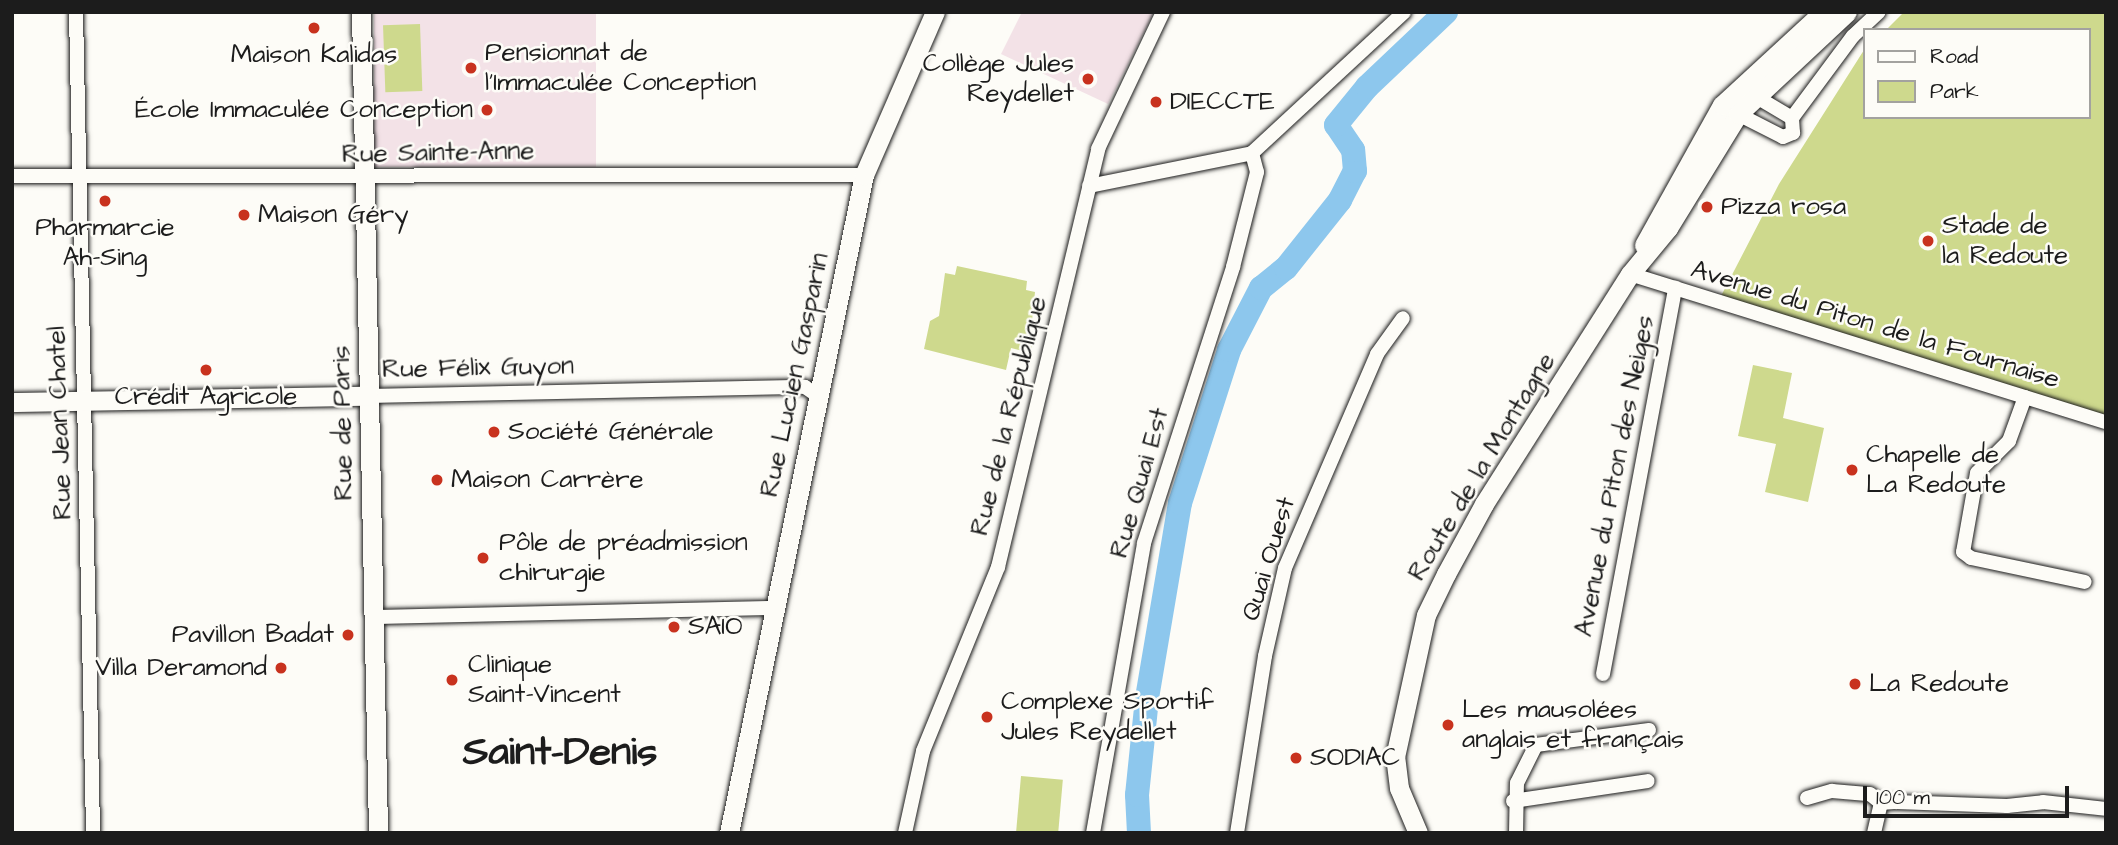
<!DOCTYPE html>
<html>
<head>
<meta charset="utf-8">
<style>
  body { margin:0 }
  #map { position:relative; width:2118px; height:845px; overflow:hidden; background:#fdfcf7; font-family:"Architects Daughter",sans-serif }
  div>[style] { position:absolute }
  .built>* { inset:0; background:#f3e2e7; transform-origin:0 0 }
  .green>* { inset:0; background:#ced98d; transform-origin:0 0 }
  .river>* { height:24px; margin:-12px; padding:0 12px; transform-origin:12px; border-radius:12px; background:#8dc7ed }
  .roads { filter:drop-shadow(0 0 2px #1c1c1c) drop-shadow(0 0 2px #1c1c1c) }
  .street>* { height:14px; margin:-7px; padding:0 7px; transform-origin:7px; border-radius:7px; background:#fdfcf7 }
  .secondary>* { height:19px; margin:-9.5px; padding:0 9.5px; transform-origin:9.5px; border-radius:9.5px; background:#fdfcf7 }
  .dots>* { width:19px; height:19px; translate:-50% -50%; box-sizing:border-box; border:4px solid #fdfcf7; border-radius:50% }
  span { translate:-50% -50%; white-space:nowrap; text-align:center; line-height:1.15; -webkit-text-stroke:5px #fdfcf7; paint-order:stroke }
  .poi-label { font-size:26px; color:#1c1c1c }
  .left { translate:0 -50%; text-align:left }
  .right { translate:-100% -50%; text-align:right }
  .street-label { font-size:26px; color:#1c1c1c }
  .town-label { font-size:40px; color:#1c1c1c; font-weight:700 }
  .frame { position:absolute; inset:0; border:14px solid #1c1c1c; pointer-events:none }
  .legend { position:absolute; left:1863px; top:28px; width:228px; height:91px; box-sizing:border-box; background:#fdfcf7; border:2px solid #a3a29f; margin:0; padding:9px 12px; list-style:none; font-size:21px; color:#1c1c1c }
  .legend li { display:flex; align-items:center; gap:14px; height:35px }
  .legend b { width:35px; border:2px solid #a3a29f }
  .scale { position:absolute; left:1863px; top:786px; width:206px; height:32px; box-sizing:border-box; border:4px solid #1c1c1c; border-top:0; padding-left:9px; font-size:21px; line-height:24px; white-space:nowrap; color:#1c1c1c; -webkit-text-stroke:5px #fdfcf7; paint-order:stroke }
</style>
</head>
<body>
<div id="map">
  <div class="built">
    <div style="left:374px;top:12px;width:222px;height:155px"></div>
    <div style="clip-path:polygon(1022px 12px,1154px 12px,1108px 104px,1001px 54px)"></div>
  </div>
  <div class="green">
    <div style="clip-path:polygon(1904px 12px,2106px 12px,2106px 417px,1720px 298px,1779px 184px,1864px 50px,1864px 117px,2088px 117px,2088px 30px,1886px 30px)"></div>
    <div style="left:420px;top:24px;width:67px;height:37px;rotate:88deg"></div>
    <div style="clip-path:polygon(957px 266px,1027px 281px,1026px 290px,1035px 292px,1031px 331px,1036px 333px,1030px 353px,1011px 348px,1006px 370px,924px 349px,930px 321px,939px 316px,945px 273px,955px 275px)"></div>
    <div style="clip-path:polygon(1753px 365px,1792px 373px,1783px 418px,1824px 428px,1808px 502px,1765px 492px,1776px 444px,1738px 436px)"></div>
    <div style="left:1021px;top:776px;width:42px;height:57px;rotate:5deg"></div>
  </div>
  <div class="river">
    <div style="left:1139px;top:833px;width:38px;rotate:-93deg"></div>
    <div style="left:1137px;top:795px;width:98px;rotate:-84.1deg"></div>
    <div style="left:1147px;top:698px;width:198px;rotate:-80.4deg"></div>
    <div style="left:1180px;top:503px;width:161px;rotate:-72.2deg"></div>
    <div style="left:1229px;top:350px;width:70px;rotate:-62.7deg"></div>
    <div style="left:1261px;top:288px;width:32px;rotate:-39deg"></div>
    <div style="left:1286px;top:268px;width:87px;rotate:-51.5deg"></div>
    <div style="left:1340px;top:200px;width:33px;rotate:-63deg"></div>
    <div style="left:1355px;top:171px;width:21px;rotate:-95deg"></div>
    <div style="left:1353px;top:150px;width:30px;rotate:-124deg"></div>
    <div style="left:1336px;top:125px;width:49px;rotate:-50.8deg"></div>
    <div style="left:1367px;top:87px;width:109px;rotate:-43.5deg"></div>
  </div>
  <div class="roads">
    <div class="street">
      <div style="left:76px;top:12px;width:821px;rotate:88.81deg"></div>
      <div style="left:1732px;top:111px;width:57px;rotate:27deg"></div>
      <div style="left:1783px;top:137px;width:11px;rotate:-22deg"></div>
      <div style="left:1793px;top:133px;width:15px;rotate:-94deg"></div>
      <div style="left:1792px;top:118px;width:49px;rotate:-149.2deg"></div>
      <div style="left:1792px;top:118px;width:102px;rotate:-53.4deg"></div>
      <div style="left:1853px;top:36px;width:35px;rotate:-43deg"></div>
      <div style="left:12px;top:176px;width:852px;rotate:-0.07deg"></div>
      <div style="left:1089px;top:186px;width:166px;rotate:-11.4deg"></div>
      <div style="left:1252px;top:153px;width:207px;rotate:-42.8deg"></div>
      <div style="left:1630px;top:274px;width:498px;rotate:17.3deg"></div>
      <div style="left:368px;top:396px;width:437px;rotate:-1.2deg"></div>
      <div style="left:805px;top:387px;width:14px;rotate:34deg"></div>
      <div style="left:2025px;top:397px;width:47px;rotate:110deg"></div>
      <div style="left:2009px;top:441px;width:45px;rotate:135deg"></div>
      <div style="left:1977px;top:473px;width:80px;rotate:100deg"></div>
      <div style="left:1963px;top:552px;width:10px;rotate:37deg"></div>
      <div style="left:1971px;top:558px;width:116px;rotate:11.9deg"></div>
      <div style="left:373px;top:617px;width:399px;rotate:-1.3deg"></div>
      <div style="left:1603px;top:674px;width:393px;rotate:-79.4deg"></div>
      <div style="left:1807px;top:798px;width:26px;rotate:-16deg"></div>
      <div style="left:1832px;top:791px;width:38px;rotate:5deg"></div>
      <div style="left:1870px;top:794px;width:14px;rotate:39deg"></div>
      <div style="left:1513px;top:801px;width:136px;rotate:-8.4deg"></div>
      <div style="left:905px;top:833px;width:84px;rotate:-77.6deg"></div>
      <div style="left:923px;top:751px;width:199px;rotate:-67.8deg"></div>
      <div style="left:998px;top:567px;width:430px;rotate:-76.5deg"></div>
      <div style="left:1098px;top:149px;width:152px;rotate:-64.6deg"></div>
      <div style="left:1093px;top:833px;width:294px;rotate:-80deg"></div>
      <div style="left:1144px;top:543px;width:290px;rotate:-72.1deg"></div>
      <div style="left:1233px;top:267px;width:98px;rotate:-75.8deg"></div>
      <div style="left:1257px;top:172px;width:20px;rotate:-105deg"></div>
      <div style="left:1237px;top:833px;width:179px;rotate:-81deg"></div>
      <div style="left:1265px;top:656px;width:90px;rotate:-77.2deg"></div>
      <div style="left:1285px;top:568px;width:233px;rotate:-66.7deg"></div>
      <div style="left:1377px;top:354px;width:44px;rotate:-54.2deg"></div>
      <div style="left:1516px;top:833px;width:50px;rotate:-88.9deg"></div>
      <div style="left:1517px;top:783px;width:42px;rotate:-63.4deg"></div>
      <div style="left:1536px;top:745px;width:114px;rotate:-7.6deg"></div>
      <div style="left:1874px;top:833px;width:31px;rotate:-77deg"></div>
      <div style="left:1881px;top:803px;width:13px;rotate:-4deg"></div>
      <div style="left:1894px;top:802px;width:113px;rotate:2deg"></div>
      <div style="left:2007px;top:806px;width:36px;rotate:-6deg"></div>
      <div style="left:2043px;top:802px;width:63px;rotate:6.3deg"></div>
    </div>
    <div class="secondary">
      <div style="left:361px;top:12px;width:821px;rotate:88.81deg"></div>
      <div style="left:1644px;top:245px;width:160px;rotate:-60.9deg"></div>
      <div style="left:1722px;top:105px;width:137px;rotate:-42.6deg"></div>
      <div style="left:12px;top:402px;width:356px;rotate:-1deg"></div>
      <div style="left:729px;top:833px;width:672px;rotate:-78.41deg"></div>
      <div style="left:864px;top:175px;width:178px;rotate:-66.5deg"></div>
      <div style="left:1418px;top:833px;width:49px;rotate:-112.9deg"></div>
      <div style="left:1399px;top:788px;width:31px;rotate:-97deg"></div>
      <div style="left:1395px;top:757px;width:145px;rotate:-77.7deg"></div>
      <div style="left:1426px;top:615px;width:46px;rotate:-64deg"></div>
      <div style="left:1446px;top:574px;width:80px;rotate:-61.5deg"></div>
      <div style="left:1484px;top:504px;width:272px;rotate:-57.6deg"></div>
      <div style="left:1630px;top:274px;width:60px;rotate:-50.4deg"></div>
      <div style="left:1668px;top:228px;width:134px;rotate:-58.4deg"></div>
      <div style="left:1738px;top:114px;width:149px;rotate:-43.1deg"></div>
    </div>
  </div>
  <div class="dots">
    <div style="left:314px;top:28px;background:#c8321e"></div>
    <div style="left:471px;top:68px;background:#c8321e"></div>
    <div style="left:1088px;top:79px;background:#c8321e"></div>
    <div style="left:1156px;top:102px;background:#c8321e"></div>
    <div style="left:487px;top:110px;background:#c8321e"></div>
    <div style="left:105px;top:201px;background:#c8321e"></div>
    <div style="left:1707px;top:207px;background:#c8321e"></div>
    <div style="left:244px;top:215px;background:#c8321e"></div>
    <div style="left:1928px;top:241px;background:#c8321e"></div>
    <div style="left:206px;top:370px;background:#c8321e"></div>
    <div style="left:494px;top:432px;background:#c8321e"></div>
    <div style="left:1852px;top:470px;background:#c8321e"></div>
    <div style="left:437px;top:480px;background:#c8321e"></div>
    <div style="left:483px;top:558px;background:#c8321e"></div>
    <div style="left:674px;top:627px;background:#c8321e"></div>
    <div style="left:348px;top:635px;background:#c8321e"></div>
    <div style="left:281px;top:668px;background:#c8321e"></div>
    <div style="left:452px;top:680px;background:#c8321e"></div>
    <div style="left:1855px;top:684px;background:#c8321e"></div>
    <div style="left:987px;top:717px;background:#c8321e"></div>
    <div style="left:1448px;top:725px;background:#c8321e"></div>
    <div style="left:1296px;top:758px;background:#c8321e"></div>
  </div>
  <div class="poi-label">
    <span class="left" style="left:485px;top:68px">Pensionnat de<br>l'Immaculée Conception</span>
    <span style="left:314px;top:55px">Maison Kalidas</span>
    <span class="right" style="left:1074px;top:79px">Collège Jules<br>Reydellet</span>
    <span class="left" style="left:1170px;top:102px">DIECCTE</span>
    <span class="right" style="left:473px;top:110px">École Immaculée Conception</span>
    <span class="left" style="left:1721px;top:207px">Pizza rosa</span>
    <span class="left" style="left:258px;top:215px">Maison Géry</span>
    <span class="left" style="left:1942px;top:241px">Stade de<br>la Redoute</span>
    <span style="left:105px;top:243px">Pharmarcie<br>Ah-Sing</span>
    <span style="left:206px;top:397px">Crédit Agricole</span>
    <span class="left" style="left:508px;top:432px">Société Générale</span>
    <span class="left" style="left:1866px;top:470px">Chapelle de<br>La Redoute</span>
    <span class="left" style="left:451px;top:480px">Maison Carrère</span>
    <span class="left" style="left:499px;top:558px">Pôle de préadmission<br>chirurgie</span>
    <span class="left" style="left:688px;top:627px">SAIO</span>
    <span class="right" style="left:334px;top:635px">Pavillon Badat</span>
    <span class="left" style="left:468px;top:680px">Clinique<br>Saint-Vincent</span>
    <span class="right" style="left:267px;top:668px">Villa Deramond</span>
    <span class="left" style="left:1869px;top:684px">La Redoute</span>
    <span class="left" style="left:1001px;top:717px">Complexe Sportif<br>Jules Reydellet</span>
    <span class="left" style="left:1462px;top:725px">Les mausolées<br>anglais et français</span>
    <span class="left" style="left:1310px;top:758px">SODIAC</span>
  </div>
  <div class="street-label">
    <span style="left:438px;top:153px;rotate:-1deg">Rue Sainte-Anne</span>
    <span style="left:1875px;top:325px;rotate:17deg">Avenue du Piton de la Fournaise</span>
    <span style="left:478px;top:368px;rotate:-1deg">Rue Félix Guyon</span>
    <span style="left:795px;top:375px;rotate:-78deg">Rue Lucien Gasparin</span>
    <span style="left:1009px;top:416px;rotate:-76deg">Rue de la République</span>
    <span style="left:60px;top:423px;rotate:-92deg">Rue Jean Chatel</span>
    <span style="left:343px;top:423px;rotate:-91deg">Rue de Paris</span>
    <span style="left:1482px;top:467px;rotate:-59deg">Route de la Montagne</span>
    <span style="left:1615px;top:476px;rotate:-79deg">Avenue du Piton des Neiges</span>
    <span style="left:1140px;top:483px;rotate:-74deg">Rue Quai Est</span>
    <span style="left:1269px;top:559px;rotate:-73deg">Quai Ouest</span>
  </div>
  <div class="town-label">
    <span style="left:560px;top:753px">Saint-Denis</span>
  </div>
  <div class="frame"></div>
  <ul class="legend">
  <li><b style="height:9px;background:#fdfcf7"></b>Road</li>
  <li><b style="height:19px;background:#ced98d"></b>Park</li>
  </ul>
  <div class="scale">100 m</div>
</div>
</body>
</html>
